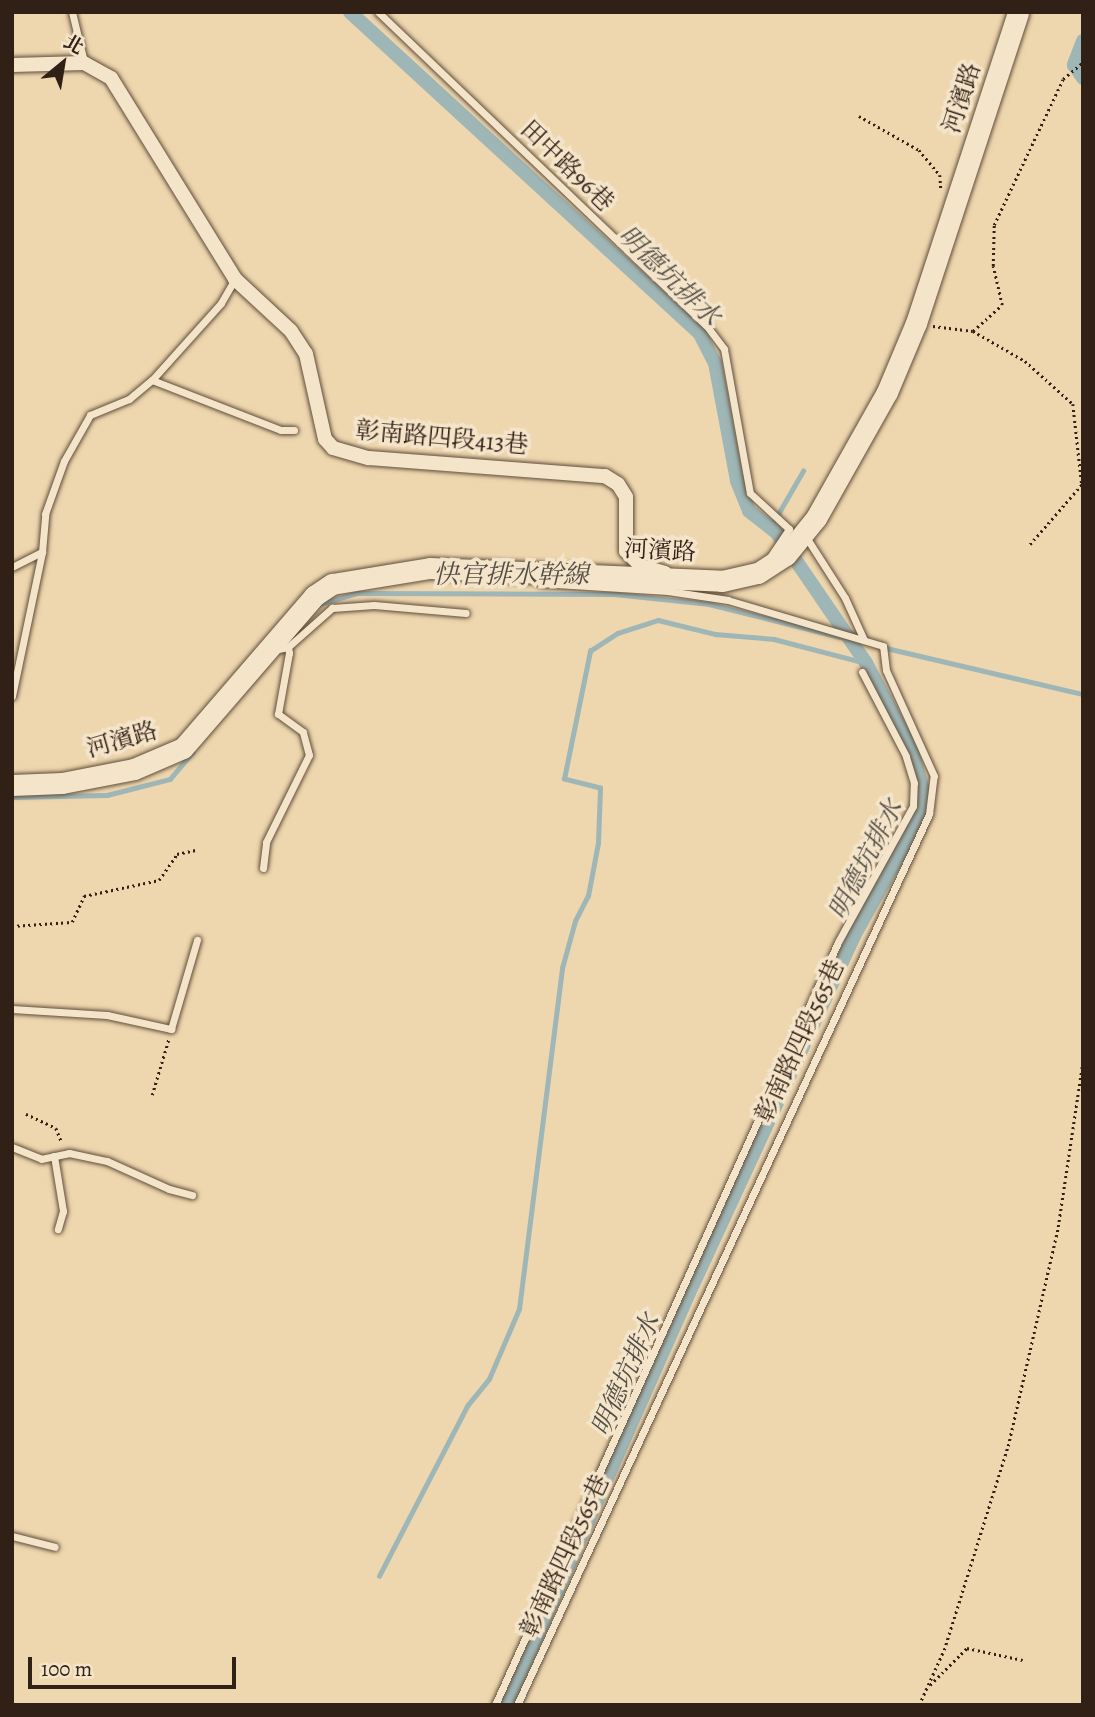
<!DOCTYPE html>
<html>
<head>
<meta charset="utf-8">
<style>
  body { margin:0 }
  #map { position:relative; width:1095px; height:1717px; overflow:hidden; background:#eed6ae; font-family:Alegreya,"Noto Serif TC",serif }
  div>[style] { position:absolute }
  .stream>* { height:4.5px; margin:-2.25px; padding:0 2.25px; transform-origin:2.25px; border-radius:2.25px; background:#9fb6b6 }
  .canal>* { height:14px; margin:-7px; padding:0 7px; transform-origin:7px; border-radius:7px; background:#9fb6b6 }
  .path>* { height:2.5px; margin-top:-1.25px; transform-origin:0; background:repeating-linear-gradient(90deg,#312015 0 2px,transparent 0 5.5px) }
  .roads { filter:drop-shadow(0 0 2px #604e3b) drop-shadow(0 0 2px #604e3b) }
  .lane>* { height:7px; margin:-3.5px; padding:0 3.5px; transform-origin:3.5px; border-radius:3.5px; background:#f4e4ca }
  .street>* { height:14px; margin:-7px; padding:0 7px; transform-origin:7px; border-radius:7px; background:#f4e4ca }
  .secondary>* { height:21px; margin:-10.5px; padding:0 10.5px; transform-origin:10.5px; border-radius:10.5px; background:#f4e4ca }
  span { translate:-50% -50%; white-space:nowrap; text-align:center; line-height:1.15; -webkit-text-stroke:7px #f4e4ca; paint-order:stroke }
  .street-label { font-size:24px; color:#312015 }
  .water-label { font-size:26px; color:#524d45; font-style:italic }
  .frame { position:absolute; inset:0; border:14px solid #312015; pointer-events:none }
  .north { position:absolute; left:28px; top:28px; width:70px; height:70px; -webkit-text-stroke:5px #f4e4ca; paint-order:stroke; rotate:30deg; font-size:19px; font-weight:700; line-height:28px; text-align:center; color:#312015 }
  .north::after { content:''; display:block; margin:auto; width:24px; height:32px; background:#312015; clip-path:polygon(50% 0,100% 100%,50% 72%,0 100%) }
  .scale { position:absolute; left:28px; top:1657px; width:208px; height:32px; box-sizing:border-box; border:4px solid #312015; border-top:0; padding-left:9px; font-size:21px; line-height:24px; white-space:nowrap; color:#312015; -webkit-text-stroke:5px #f4e4ca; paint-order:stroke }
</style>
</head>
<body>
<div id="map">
  <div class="stream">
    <div style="left:770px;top:528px;width:66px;rotate:-59.9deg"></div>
    <div style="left:319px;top:604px;width:41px;rotate:-15.8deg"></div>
    <div style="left:358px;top:593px;width:256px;rotate:0.2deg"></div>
    <div style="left:614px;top:594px;width:96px;rotate:6deg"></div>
    <div style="left:709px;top:604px;width:135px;rotate:14.1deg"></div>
    <div style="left:882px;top:647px;width:206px;rotate:13.2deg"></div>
    <div style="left:12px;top:797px;width:95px;rotate:-1.2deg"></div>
    <div style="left:107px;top:795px;width:65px;rotate:-14.3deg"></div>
    <div style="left:170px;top:779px;width:35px;rotate:-50deg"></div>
    <div style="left:379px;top:1576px;width:191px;rotate:-62.6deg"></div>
    <div style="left:467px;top:1406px;width:35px;rotate:-51deg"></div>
    <div style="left:489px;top:1379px;width:76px;rotate:-66.8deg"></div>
    <div style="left:519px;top:1309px;width:344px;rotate:-82.8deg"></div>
    <div style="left:562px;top:968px;width:49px;rotate:-74.5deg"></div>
    <div style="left:575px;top:921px;width:28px;rotate:-63deg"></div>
    <div style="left:588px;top:896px;width:54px;rotate:-79.3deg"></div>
    <div style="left:598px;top:843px;width:55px;rotate:-87.9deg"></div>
    <div style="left:600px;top:788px;width:37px;rotate:-166deg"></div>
    <div style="left:564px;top:779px;width:131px;rotate:-78.5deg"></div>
    <div style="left:590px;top:651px;width:33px;rotate:-33deg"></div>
    <div style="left:618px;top:633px;width:42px;rotate:-18deg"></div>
    <div style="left:658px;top:620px;width:59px;rotate:13.8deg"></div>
    <div style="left:715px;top:634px;width:59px;rotate:4.8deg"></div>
    <div style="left:774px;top:639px;width:95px;rotate:14.6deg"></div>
  </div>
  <div class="canal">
    <div style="left:350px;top:12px;width:476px;rotate:42.6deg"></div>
    <div style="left:700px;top:334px;width:33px;rotate:63deg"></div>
    <div style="left:715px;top:363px;width:120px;rotate:79.4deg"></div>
    <div style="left:737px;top:481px;width:32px;rotate:68deg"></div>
    <div style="left:749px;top:511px;width:36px;rotate:38deg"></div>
    <div style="left:777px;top:533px;width:158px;rotate:55.6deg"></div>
    <div style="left:866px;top:663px;width:96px;rotate:62.1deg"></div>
    <div style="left:911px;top:748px;width:51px;rotate:74.1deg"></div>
    <div style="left:925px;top:797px;width:23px;rotate:105deg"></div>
    <div style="left:919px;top:819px;width:134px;rotate:119.1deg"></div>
    <div style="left:854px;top:936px;width:383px;rotate:114.8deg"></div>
    <div style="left:693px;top:1284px;width:461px;rotate:113.9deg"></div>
    <div style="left:1083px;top:41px;width:26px;rotate:111deg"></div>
    <div style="left:1074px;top:65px;width:16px;rotate:55deg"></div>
  </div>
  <div class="path">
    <div style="left:859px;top:116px;width:69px;rotate:29.5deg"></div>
    <div style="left:919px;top:150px;width:33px;rotate:50deg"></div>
    <div style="left:940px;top:175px;width:14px;rotate:86deg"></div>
    <div style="left:933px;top:326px;width:40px;rotate:7.1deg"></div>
    <div style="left:973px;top:331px;width:60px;rotate:30deg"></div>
    <div style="left:1025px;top:361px;width:64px;rotate:41.9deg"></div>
    <div style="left:1073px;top:404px;width:81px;rotate:83.7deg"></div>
    <div style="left:1082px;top:485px;width:79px;rotate:130.9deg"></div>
    <div style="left:973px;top:331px;width:39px;rotate:-42deg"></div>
    <div style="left:1002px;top:305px;width:40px;rotate:-103deg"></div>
    <div style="left:993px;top:266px;width:41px;rotate:-88.6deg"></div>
    <div style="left:994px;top:225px;width:161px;rotate:-64.7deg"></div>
    <div style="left:1063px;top:79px;width:26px;rotate:-40deg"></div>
    <div style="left:12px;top:926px;width:60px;rotate:-3.8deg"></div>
    <div style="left:72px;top:922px;width:29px;rotate:-65deg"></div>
    <div style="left:84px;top:896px;width:77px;rotate:-12deg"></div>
    <div style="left:159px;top:880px;width:32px;rotate:-55deg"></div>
    <div style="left:177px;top:854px;width:19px;rotate:-12deg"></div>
    <div style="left:152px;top:1095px;width:59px;rotate:-73.4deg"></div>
    <div style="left:26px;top:1114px;width:33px;rotate:25deg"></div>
    <div style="left:56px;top:1128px;width:16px;rotate:68deg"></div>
    <div style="left:930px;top:1685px;width:52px;rotate:-45deg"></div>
    <div style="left:967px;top:1648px;width:57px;rotate:12.1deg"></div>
    <div style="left:919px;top:1705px;width:60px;rotate:-65.6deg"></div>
    <div style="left:944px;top:1650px;width:214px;rotate:-72.6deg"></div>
    <div style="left:1008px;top:1446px;width:225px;rotate:-77.1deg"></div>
    <div style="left:1058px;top:1227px;width:169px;rotate:-81.5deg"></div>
  </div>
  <div class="roads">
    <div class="lane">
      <div style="left:72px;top:12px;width:51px;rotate:76.5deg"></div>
      <div style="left:378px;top:12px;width:453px;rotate:43.7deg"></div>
      <div style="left:706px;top:325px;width:30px;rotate:53deg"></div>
      <div style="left:724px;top:349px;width:146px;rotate:79.8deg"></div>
      <div style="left:750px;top:493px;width:53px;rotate:42.7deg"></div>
      <div style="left:789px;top:529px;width:34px;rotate:124deg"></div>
      <div style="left:152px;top:380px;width:138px;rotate:21.2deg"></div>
      <div style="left:281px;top:430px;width:13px"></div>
      <div style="left:806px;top:537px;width:72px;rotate:57.4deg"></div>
      <div style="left:845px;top:598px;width:46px;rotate:65.7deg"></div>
      <div style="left:12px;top:567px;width:34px;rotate:-27deg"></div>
      <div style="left:288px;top:647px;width:59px;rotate:-41.6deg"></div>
      <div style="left:332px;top:608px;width:42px;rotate:-4.1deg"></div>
      <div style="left:374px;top:605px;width:92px;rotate:5deg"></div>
      <div style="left:12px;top:696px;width:147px;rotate:-78.2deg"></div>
      <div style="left:42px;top:552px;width:38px;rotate:-85deg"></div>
      <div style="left:45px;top:514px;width:56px;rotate:-70.3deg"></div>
      <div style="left:64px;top:461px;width:53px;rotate:-60.5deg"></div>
      <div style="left:90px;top:415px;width:42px;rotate:-22.3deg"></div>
      <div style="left:129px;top:399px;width:30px;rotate:-40deg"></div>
      <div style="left:152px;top:380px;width:103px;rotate:-48.1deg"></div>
      <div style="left:221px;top:303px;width:28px;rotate:-60deg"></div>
      <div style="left:263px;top:868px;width:26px;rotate:-83deg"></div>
      <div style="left:266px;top:842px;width:97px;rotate:-63.7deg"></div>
      <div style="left:309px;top:755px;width:24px;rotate:-105deg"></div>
      <div style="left:303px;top:732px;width:31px;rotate:-144deg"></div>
      <div style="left:278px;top:714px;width:62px;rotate:-79.8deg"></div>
      <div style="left:289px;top:653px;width:6px;rotate:-99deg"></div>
      <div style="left:288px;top:647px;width:14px;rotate:168deg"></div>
      <div style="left:12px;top:1009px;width:95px;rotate:3.6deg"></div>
      <div style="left:107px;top:1015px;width:66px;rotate:12.3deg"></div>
      <div style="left:171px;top:1029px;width:93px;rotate:-73.7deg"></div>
      <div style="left:12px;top:1147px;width:31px;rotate:22deg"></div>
      <div style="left:41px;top:1159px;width:29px;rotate:-12deg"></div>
      <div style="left:69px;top:1153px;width:39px;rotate:12deg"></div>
      <div style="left:107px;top:1161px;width:68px;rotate:24.3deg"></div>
      <div style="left:169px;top:1189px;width:24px;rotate:15deg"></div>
      <div style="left:54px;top:1156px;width:56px;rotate:80.7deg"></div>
      <div style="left:63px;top:1211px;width:19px;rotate:106deg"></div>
      <div style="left:12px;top:1536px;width:44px;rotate:14.3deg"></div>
      <div style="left:495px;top:1705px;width:837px;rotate:-65.79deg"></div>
      <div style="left:838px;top:942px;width:155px;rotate:-61.1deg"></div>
      <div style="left:913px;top:806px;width:23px;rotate:-88deg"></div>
      <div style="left:914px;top:783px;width:28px;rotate:-107deg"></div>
      <div style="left:906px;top:756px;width:95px;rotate:-117.6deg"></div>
      <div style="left:517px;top:1705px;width:982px;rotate:-65.18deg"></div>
      <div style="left:929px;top:814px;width:38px;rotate:-83deg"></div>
      <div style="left:934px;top:776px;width:116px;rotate:-114.4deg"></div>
      <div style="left:886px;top:670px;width:24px;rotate:-97deg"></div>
      <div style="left:883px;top:646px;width:162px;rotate:-163.5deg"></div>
      <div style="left:728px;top:600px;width:61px;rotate:-171.5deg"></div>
      <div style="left:668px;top:591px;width:128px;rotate:-176.4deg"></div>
    </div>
    <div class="street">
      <div style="left:12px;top:65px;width:72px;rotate:-1.6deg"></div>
      <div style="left:84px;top:63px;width:31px;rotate:29deg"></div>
      <div style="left:111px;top:78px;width:236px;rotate:58.3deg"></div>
      <div style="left:235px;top:279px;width:76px;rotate:42.9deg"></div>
      <div style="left:291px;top:331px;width:27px;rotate:57deg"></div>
      <div style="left:306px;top:354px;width:87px;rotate:77.4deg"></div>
      <div style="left:325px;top:439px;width:12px;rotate:48deg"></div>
      <div style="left:333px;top:448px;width:37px;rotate:16deg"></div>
      <div style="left:369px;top:458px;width:237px;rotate:4.4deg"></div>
      <div style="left:605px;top:476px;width:15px;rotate:32deg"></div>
      <div style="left:618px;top:484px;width:15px;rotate:58deg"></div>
      <div style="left:626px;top:497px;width:54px;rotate:90deg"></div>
      <div style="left:626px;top:551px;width:21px;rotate:45deg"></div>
      <div style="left:641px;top:566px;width:25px;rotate:16deg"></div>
    </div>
    <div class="secondary">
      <div style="left:12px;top:785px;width:50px;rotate:-2.3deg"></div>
      <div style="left:62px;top:783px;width:73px;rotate:-11deg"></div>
      <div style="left:134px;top:769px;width:53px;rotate:-23.2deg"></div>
      <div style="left:183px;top:748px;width:201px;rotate:-49.2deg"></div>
      <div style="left:314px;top:596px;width:22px;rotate:-34deg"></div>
      <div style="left:332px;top:584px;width:99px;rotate:-9.3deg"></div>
      <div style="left:430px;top:568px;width:292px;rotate:2.5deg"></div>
      <div style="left:722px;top:581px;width:37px;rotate:-13deg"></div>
      <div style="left:758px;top:573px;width:33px;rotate:-33deg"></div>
      <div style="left:786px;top:555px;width:48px;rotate:-51deg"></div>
      <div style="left:816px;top:518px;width:145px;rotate:-60.6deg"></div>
      <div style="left:887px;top:392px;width:75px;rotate:-67.2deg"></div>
      <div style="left:916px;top:323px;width:327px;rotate:-71.8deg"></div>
    </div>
  </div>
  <div class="street-label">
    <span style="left:962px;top:98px;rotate:-72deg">河濱路</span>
    <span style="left:567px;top:166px;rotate:44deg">田中路96巷</span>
    <span style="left:442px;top:438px;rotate:5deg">彰南路四段413巷</span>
    <span style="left:660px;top:551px;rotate:3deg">河濱路</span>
    <span style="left:122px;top:740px;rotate:-16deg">河濱路</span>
    <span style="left:800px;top:1041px;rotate:-65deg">彰南路四段565巷</span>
    <span style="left:565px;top:1556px;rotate:-65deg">彰南路四段565巷</span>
  </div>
  <div class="water-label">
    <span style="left:669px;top:276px;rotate:44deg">明德坑排水</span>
    <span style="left:511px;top:575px">快官排水幹線</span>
    <span style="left:866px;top:860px;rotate:-63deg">明德坑排水</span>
    <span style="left:626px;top:1375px;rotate:-66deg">明德坑排水</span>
  </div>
  <div class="frame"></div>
  <div class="north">北</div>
  <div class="scale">100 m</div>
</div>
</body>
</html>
